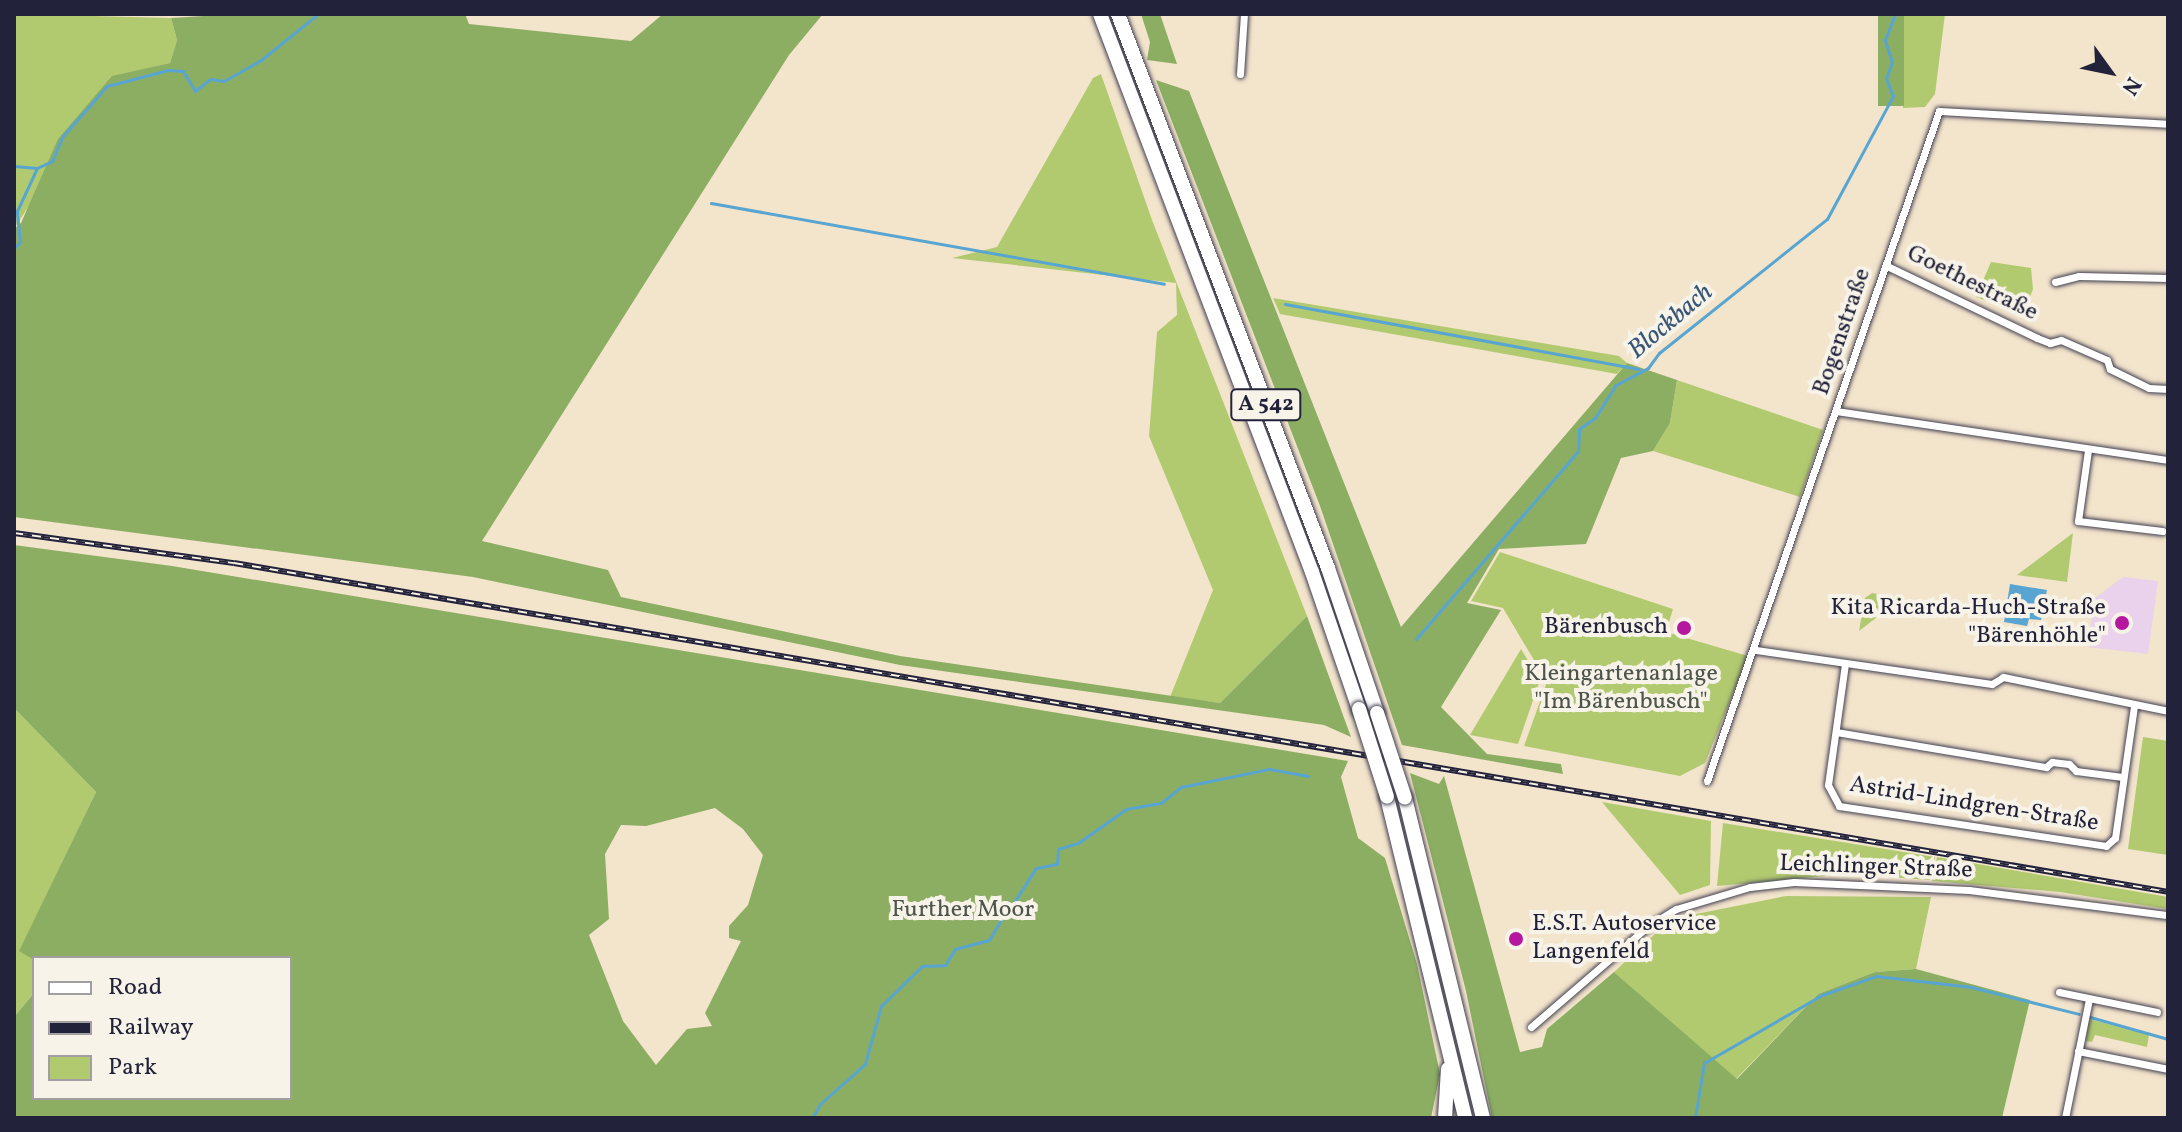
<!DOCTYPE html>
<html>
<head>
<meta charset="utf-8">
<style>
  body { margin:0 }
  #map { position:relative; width:2182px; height:1132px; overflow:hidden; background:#f3e4cc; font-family:Vollkorn,serif }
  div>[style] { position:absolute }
  .built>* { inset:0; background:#ead1ec }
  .green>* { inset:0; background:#b1ca70 }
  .forest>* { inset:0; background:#8cae62; transform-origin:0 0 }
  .water>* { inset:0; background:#58a5d1 }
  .stream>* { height:3px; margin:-1.5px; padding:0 1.5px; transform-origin:1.5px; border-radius:1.5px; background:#58a5d1 }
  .roads { filter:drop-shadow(0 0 2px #413f51) drop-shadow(0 0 2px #413f51) }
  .street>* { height:7px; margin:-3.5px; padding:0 3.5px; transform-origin:3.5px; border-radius:3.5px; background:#fff }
  .highway>* { height:14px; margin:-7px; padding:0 7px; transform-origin:7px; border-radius:7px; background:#fff }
  .rail>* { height:6px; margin-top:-3px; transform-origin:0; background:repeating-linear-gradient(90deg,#f7f3e8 0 9px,#22223b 0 18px); box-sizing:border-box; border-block:2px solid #22223b }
  .bridges { filter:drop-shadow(0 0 2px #413f51) drop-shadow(0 0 2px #413f51) }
  .highway-bridge>* { height:14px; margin:-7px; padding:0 7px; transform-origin:7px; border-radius:7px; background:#fff }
  .dots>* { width:22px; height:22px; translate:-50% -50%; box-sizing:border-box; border:4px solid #f7f3e8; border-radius:50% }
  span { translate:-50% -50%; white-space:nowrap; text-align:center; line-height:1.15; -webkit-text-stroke:8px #f7f3e8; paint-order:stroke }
  .shield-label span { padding:2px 6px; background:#f7f3e8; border:2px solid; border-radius:6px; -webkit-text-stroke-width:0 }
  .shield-label { font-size:22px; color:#22223b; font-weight:700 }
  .street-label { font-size:24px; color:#22223b }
  .poi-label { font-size:24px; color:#22223b }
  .right { translate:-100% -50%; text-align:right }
  .left { translate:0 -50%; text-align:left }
  .park-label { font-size:24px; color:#4d544b }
  .water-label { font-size:26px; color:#385677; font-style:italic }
  .frame { position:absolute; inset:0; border:16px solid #22223b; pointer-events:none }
  .legend { position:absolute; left:32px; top:956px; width:260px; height:144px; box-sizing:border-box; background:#f7f3e8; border:2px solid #a29fa3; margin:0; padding:10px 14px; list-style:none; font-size:24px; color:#22223b }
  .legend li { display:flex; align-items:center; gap:16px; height:40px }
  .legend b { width:40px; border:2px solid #a29fa3 }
  .north { position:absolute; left:2070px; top:32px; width:80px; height:80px; -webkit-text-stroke:6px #f7f3e8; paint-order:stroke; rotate:123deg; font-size:22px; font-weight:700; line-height:32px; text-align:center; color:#22223b }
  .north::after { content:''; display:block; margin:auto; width:28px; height:36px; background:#22223b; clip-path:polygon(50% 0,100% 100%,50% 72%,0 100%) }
</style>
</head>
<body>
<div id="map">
  <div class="built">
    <div style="clip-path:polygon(2123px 577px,2158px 581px,2148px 654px,2087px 647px,2095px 598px)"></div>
  </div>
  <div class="green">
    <div style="clip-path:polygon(14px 14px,171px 18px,177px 40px,170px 63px,112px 77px,14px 229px)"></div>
    <div style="clip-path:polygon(1904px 14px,1945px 14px,1935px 94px,1925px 107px,1903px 108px)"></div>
    <div style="clip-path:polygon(1101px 74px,1152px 220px,1307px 616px,1220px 703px,1170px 697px,1213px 590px,1149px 436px,1157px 332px,1177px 315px,1176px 283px,952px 258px,997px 247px,1093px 78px)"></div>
    <div style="clip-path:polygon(1991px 262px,2031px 268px,2033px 289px,2023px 315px,1976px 297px)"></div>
    <div style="clip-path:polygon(1273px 298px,1619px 356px,1627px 363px,1617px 374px,1280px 314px)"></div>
    <div style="clip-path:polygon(1677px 380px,1823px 430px,1800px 497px,1653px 451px,1670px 423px)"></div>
    <div style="clip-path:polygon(2073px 533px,2067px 582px,2017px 575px)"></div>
    <div style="clip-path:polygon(1500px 552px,1673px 609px,1666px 632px,1748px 656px,1705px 763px,1680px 776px,1524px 746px,1547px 682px,1503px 608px,1471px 601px)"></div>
    <div style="clip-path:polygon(1872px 593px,1902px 598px,1859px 631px,1865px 598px)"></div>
    <div style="clip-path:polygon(1521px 649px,1540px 680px,1518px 744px,1470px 735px)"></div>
    <div style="clip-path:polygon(14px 708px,96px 792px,20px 950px,34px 960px,34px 993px,14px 1017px)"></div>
    <div style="clip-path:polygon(2143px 737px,2168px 741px,2168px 855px,2128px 849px)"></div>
    <div style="clip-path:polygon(1602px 802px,1711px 821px,1710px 885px,1680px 895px)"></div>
    <div style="clip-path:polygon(1723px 823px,1935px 857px,1930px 880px,1847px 874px,1717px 886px)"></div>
    <div style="clip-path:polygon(1937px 857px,2168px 897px,2168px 909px,2060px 892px,1932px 881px)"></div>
    <div style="clip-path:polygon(1786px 896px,1931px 897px,1916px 969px,1875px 972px,1818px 994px,1736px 1079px,1614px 972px,1655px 934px,1696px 914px)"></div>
    <div style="clip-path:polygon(2089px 1019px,2149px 1035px,2147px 1047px,2095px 1035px,2092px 1042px,2086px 1041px)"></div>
  </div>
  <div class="forest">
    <div style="clip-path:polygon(236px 14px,465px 14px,469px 24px,631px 41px,663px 14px,823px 14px,789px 55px,482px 541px,608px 570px,621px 597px,900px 656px,1220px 703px,1307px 616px,1351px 737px,1324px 725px,900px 665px,473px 577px,14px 517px,14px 229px,21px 223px,58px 139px,112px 76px,170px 63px,177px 40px,171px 18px)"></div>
    <div style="clip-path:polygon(1141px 14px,1160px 14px,1177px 64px,1147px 60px,1150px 42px)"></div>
    <div style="left:1878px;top:14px;width:26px;height:92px"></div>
    <div style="clip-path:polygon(1156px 80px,1189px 91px,1401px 627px,1627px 363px,1677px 380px,1670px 423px,1653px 451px,1621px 458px,1586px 544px,1499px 549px,1467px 603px,1501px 610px,1441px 707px,1487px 754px,1561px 764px,1563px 774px,1402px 745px,1320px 506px)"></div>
    <div style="clip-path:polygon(evenodd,14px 545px,172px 566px,1348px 761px,1341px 777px,1358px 838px,1385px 858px,1417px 964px,1440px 1074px,1431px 1118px,14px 1118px,14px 1017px,34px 993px,34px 1098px,290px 1098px,290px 958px,34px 960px,19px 951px,96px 792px,14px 708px,14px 545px,715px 808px,743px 829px,763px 855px,748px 905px,729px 926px,729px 938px,741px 941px,705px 1013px,712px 1026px,687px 1029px,656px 1065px,623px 1021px,589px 935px,609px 919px,605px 854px,621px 825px,646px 826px,715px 808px)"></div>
    <div style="clip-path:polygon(1410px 773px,1439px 784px,1444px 776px,1520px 1052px,1542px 1047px,1547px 1029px,1614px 972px,1737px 1079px,1818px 994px,1875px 972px,1916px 969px,2030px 1000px,2002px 1118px,1492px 1118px,1466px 991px)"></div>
  </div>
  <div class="water">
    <div style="clip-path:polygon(2010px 584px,2047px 590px,2041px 620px,2029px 619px,2027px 626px,2004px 622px)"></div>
  </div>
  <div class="stream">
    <div style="left:14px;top:166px;width:23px;rotate:5deg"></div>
    <div style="left:711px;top:203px;width:460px;rotate:10.1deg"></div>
    <div style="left:14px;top:248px;width:8px;rotate:-45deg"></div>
    <div style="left:20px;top:242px;width:31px;rotate:-96deg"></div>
    <div style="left:17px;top:211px;width:47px;rotate:-65.1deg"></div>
    <div style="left:37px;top:168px;width:17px;rotate:-25deg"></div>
    <div style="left:52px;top:161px;width:26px;rotate:-67deg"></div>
    <div style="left:62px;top:137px;width:68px;rotate:-48.6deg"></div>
    <div style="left:107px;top:86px;width:63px;rotate:-14.7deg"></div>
    <div style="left:168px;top:70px;width:15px;rotate:4deg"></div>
    <div style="left:183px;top:71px;width:23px;rotate:59deg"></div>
    <div style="left:195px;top:91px;width:19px;rotate:-39deg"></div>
    <div style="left:210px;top:79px;width:14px;rotate:8deg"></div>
    <div style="left:224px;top:81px;width:43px;rotate:-29.6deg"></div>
    <div style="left:261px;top:60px;width:73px;rotate:-38.9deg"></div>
    <div style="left:1285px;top:304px;width:360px;rotate:10.4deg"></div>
    <div style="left:1416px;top:639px;width:248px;rotate:-49.2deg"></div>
    <div style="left:1578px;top:451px;width:22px;rotate:-87deg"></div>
    <div style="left:1579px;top:429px;width:19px;rotate:-35deg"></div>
    <div style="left:1595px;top:418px;width:39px;rotate:-58deg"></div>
    <div style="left:1616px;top:385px;width:36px;rotate:-28deg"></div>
    <div style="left:1648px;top:368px;width:19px;rotate:-54deg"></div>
    <div style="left:1659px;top:353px;width:215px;rotate:-38.6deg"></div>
    <div style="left:1827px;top:219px;width:140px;rotate:-61.8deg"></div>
    <div style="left:1893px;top:96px;width:18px;rotate:-112deg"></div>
    <div style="left:1886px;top:79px;width:18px;rotate:-71deg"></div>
    <div style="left:1892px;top:62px;width:23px;rotate:-108deg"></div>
    <div style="left:1885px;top:40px;width:28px;rotate:-69deg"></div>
    <div style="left:2090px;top:1017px;width:81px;rotate:15.8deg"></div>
    <div style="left:812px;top:1118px;width:16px;rotate:-60deg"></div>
    <div style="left:820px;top:1104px;width:60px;rotate:-41.6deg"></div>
    <div style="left:865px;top:1064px;width:60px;rotate:-74.6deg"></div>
    <div style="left:881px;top:1006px;width:57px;rotate:-44.3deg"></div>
    <div style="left:922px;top:966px;width:23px;rotate:-2deg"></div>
    <div style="left:945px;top:965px;width:19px;rotate:-58deg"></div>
    <div style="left:955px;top:949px;width:35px;rotate:-15deg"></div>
    <div style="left:989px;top:940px;width:23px;rotate:-59deg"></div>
    <div style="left:1001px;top:920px;width:7px;rotate:-135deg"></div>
    <div style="left:996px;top:915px;width:14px;rotate:-21deg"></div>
    <div style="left:1009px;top:910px;width:50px;rotate:-57.3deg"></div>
    <div style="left:1036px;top:868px;width:21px;rotate:-11deg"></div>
    <div style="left:1057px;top:864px;width:15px;rotate:-86deg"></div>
    <div style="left:1058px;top:849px;width:21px;rotate:-17deg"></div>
    <div style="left:1078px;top:843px;width:59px;rotate:-35.3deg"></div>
    <div style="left:1126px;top:809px;width:36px;rotate:-10deg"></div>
    <div style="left:1161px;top:803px;width:26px;rotate:-39deg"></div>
    <div style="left:1181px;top:787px;width:90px;rotate:-11.6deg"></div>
    <div style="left:1269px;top:769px;width:40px;rotate:10deg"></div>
    <div style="left:1695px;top:1118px;width:56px;rotate:-80.7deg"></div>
    <div style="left:1704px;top:1063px;width:136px;rotate:-30deg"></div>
    <div style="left:1822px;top:995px;width:57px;rotate:-19.4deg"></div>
    <div style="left:1876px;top:976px;width:96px;rotate:6.6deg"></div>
    <div style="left:1971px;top:987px;width:111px;rotate:14deg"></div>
  </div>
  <div class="roads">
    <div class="street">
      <div style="left:1240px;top:74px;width:60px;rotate:-86.2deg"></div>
      <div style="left:1887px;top:266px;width:166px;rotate:25.6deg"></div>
      <div style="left:2037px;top:338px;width:14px;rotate:21deg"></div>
      <div style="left:2050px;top:343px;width:11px;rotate:-15deg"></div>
      <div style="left:2061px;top:340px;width:50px;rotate:23.5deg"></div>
      <div style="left:2107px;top:360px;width:9px;rotate:72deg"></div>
      <div style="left:2110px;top:369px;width:43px;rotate:26deg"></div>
      <div style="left:2149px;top:388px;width:19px;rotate:3deg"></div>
      <div style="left:2055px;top:282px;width:25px;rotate:-14deg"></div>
      <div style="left:2079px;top:276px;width:89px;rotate:1.3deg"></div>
      <div style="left:1836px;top:411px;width:336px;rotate:8.4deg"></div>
      <div style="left:2088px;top:450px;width:72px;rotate:98deg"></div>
      <div style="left:2078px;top:521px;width:85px;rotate:6.8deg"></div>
      <div style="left:1756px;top:650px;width:238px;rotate:8.2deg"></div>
      <div style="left:1992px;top:684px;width:13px;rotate:-32deg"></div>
      <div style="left:2003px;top:677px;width:168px;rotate:11.6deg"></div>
      <div style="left:1845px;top:664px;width:122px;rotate:98deg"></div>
      <div style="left:1828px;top:785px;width:24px;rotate:62deg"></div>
      <div style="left:1839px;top:806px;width:270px;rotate:8.5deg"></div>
      <div style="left:2106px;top:846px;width:12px;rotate:-42deg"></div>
      <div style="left:2115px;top:838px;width:133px;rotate:-81.8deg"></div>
      <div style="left:1836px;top:732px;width:213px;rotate:9.5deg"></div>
      <div style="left:2046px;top:767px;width:8px;rotate:-40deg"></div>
      <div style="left:2052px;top:762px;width:17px;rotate:7deg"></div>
      <div style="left:2069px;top:764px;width:10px;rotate:45deg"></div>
      <div style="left:2076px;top:771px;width:47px;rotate:7.3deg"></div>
      <div style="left:1707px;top:781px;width:709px;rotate:-70.9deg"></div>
      <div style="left:1939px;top:111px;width:229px;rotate:3.2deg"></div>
      <div style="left:2059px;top:992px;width:100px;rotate:11.5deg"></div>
      <div style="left:1531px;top:1027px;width:153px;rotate:-40.8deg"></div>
      <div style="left:1647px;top:927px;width:34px;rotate:-32deg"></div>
      <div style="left:1676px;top:909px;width:77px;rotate:-16.6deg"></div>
      <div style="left:1750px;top:887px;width:44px;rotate:-6.5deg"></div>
      <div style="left:1794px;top:882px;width:175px;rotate:2.6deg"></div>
      <div style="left:1969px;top:890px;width:201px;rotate:7.2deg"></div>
      <div style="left:2078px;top:1051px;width:92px;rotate:11.3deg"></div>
      <div style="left:2065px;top:1118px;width:121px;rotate:-78.6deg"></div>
    </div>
    <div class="highway">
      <div style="left:1100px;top:14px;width:597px;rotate:69.2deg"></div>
      <div style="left:1312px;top:572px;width:145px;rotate:71.1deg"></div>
      <div style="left:1118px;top:14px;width:592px;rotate:69.24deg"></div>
      <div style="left:1328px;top:568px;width:153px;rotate:71.3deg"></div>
      <div style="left:1387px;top:797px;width:330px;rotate:76.3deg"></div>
      <div style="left:1405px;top:798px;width:329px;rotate:76.3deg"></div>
      <div style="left:1445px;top:1118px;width:49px;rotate:-86.5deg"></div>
    </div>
  </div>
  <div class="rail">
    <div style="left:14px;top:533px;width:222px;rotate:7.8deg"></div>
    <div style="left:234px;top:563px;width:1962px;rotate:9.65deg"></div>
  </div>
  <div class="bridges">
    <div class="highway-bridge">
      <div style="left:1359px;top:709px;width:92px;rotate:72.3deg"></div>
      <div style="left:1377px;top:713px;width:89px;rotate:71.8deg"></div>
    </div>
  </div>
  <div class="dots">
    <div style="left:2122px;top:623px;background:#b5179e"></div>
    <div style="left:1684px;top:628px;background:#b5179e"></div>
    <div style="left:1516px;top:939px;background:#b5179e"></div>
  </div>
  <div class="shield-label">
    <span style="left:1266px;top:405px">A 542</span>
  </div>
  <div class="street-label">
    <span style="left:1972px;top:284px;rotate:26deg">Goethestraße</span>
    <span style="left:1843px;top:332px;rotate:-71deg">Bogenstraße</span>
    <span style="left:1974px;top:805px;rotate:9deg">Astrid-Lindgren-Straße</span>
    <span style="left:1876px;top:868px;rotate:2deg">Leichlinger Straße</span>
  </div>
  <div class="poi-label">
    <span class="right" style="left:2106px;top:623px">Kita Ricarda-Huch-Straße<br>"Bärenhöhle"</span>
    <span class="right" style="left:1668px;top:628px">Bärenbusch</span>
    <span class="left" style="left:1532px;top:939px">E.S.T. Autoservice<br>Langenfeld</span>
  </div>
  <div class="park-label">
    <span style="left:1621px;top:689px">Kleingartenanlage<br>"Im Bärenbusch"</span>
    <span style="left:963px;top:911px">Further Moor</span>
  </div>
  <div class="water-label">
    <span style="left:1671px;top:322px;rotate:-40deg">Blockbach</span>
  </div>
  <div class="frame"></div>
  <ul class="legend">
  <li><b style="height:10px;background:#fff"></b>Road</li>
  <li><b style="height:10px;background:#22223b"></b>Railway</li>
  <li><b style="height:22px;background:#b1ca70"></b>Park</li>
  </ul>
  <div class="north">N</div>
</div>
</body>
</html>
